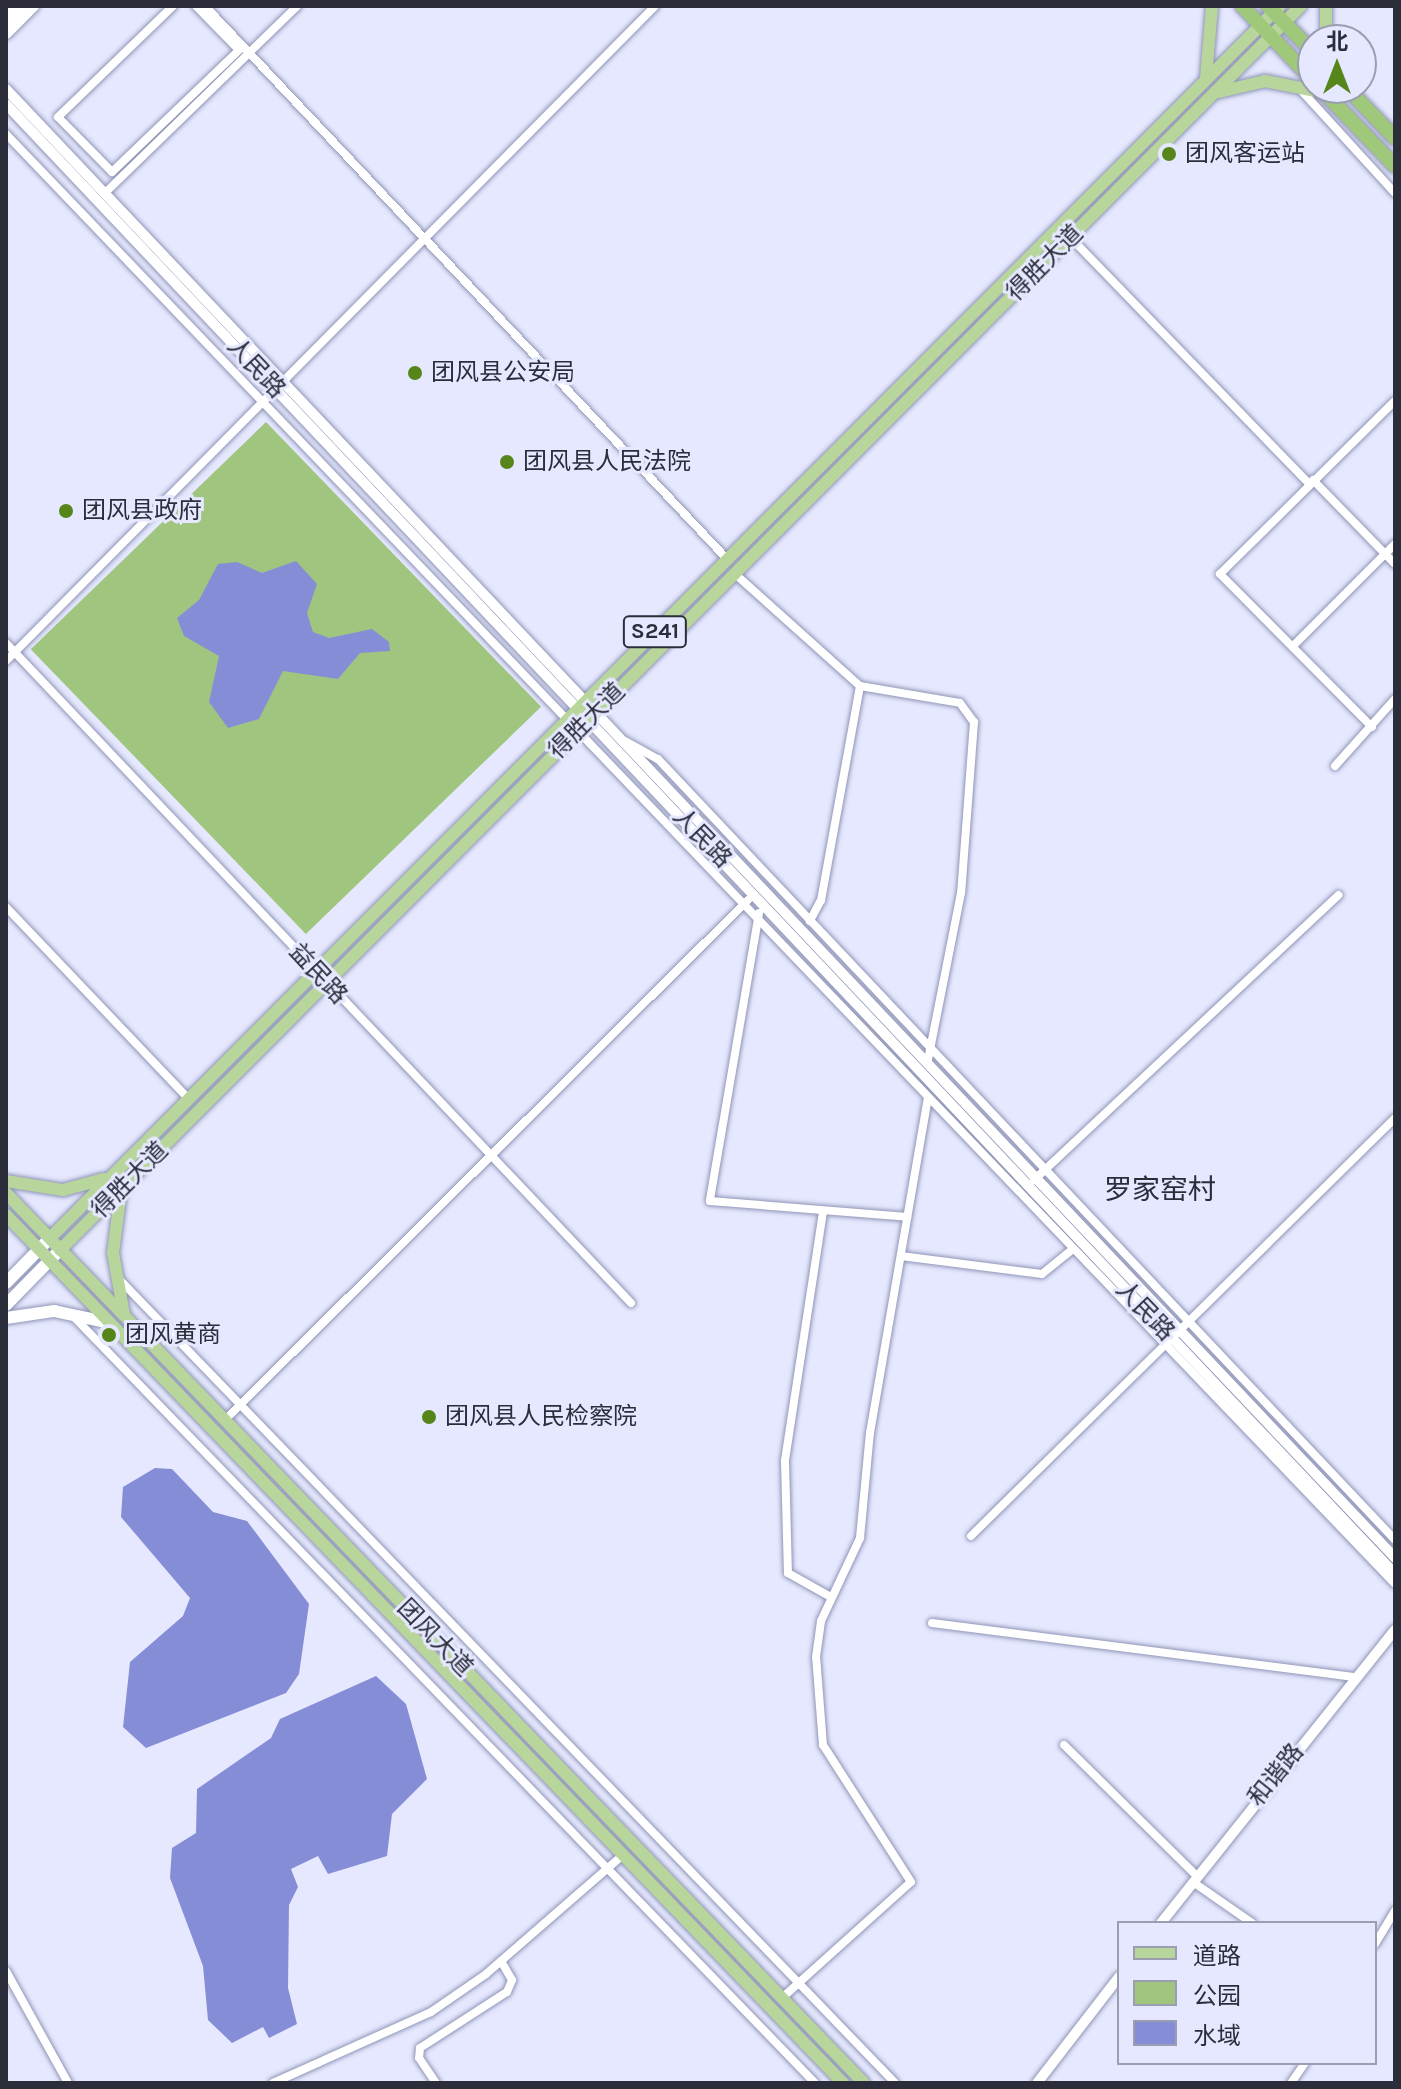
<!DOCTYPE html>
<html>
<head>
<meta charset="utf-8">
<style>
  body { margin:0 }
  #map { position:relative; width:1401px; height:2089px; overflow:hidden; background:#e5e8fe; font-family:Karla,"Noto Sans SC",sans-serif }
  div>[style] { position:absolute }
  .green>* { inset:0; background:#a0c57f; transform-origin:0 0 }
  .water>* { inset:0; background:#868dd7 }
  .roads { filter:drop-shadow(0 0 2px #9095b6) drop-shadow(0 0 2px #9095b6) }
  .minor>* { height:8px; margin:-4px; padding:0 4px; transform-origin:4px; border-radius:4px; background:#fff }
  .tertiary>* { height:10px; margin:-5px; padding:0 5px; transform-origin:5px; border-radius:5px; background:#fff }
  .secondary>* { height:12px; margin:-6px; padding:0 6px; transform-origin:6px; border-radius:6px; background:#fff }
  .primary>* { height:12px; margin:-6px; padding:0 6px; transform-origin:6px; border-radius:6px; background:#b8d69c }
  .trunk>* { height:14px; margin:-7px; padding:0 7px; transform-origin:7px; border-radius:7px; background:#a0c87b }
  .dots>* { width:22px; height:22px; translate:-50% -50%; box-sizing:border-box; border:4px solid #e5e8fe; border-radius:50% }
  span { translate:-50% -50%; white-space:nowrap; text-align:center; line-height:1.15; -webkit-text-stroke:6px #e5e8fe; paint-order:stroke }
  .shield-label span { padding:2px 6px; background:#e5e8fe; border:2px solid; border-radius:6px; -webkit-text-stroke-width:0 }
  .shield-label { font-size:22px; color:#2b2d3b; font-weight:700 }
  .poi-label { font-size:24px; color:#2b2d3b }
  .left { translate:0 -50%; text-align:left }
  .street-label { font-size:24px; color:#2b2d3b }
  .quarter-label { font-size:28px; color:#2b2d3b }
  .frame { position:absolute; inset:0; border:8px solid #2b2d3b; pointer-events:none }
  .legend { position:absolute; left:1117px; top:1921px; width:260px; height:144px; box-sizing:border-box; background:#e5e8fe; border:2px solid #9b9db0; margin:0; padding:10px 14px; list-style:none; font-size:24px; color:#2b2d3b }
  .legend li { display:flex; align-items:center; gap:16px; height:40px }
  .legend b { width:40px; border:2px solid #9b9db0 }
  .north { position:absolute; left:1297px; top:24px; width:80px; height:80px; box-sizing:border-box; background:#e5e8fe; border:2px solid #9b9db0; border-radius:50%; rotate:0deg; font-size:22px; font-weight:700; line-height:32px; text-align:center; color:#2b2d3b }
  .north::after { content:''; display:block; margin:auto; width:28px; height:36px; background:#568619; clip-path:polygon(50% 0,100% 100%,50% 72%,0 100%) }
</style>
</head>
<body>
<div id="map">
  <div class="green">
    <div style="left:266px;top:422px;width:396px;height:327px;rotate:46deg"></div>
  </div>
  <div class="water">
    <div style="clip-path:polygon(296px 561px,317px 584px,307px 613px,313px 632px,329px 638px,372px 629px,389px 642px,390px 651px,360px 653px,338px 679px,283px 671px,259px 719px,228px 728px,209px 702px,219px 656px,184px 636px,177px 618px,199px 600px,218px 564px,237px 562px,262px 573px)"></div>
    <div style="clip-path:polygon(155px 1468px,172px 1469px,213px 1512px,247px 1521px,309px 1604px,299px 1674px,286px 1693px,146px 1748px,123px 1727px,130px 1662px,183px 1616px,190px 1598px,121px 1517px,123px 1487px)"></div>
    <div style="clip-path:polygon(376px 1676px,406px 1704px,427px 1779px,392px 1814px,387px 1856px,328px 1874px,318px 1856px,291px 1869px,298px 1887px,289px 1905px,288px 1988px,297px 2024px,269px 2038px,263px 2027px,232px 2043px,208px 2020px,203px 1966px,170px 1878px,172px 1848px,196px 1833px,197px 1789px,271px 1738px,280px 1719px)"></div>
  </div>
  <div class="roads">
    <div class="minor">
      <div style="left:173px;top:6px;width:160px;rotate:136deg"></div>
      <div style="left:58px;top:117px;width:77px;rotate:45.5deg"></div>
      <div style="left:112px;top:172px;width:176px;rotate:-43.8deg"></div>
      <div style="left:239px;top:50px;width:62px;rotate:-134.3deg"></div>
      <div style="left:205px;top:6px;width:760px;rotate:46.65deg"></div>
      <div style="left:1299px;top:88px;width:142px;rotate:47.6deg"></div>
      <div style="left:6px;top:134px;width:2008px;rotate:46.23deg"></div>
      <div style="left:105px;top:193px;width:268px;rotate:-44.2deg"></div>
      <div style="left:1070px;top:237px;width:344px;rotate:45.9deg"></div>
      <div style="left:1313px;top:480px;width:117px;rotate:45.7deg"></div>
      <div style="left:734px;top:573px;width:169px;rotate:41.9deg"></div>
      <div style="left:860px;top:686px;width:218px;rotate:100.3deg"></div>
      <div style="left:821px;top:900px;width:24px;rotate:118deg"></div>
      <div style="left:6px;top:643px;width:909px;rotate:46.56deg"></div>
      <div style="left:1293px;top:646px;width:144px;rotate:-45deg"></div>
      <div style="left:6px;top:661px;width:922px;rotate:-45.26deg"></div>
      <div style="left:860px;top:686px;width:101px;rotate:9.6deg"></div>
      <div style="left:960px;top:703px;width:24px;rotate:54deg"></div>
      <div style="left:974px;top:722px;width:171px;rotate:94.3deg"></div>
      <div style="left:961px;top:893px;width:174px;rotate:101.2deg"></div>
      <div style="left:1372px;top:727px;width:216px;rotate:-134.8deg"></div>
      <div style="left:1220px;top:574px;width:246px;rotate:-44.7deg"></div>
      <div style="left:625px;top:741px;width:38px;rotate:29deg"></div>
      <div style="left:658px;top:759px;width:1074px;rotate:46.66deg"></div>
      <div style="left:1335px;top:766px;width:90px;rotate:-48.2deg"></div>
      <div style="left:6px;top:907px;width:265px;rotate:46.4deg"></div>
      <div style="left:759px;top:913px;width:292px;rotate:99.7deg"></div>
      <div style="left:710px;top:1201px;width:198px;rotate:4.6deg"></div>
      <div style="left:1034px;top:1180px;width:417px;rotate:-43.1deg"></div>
      <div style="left:823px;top:1212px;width:252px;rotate:98.7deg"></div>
      <div style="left:785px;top:1461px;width:112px;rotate:88.5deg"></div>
      <div style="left:788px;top:1573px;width:49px;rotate:29.2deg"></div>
      <div style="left:901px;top:1256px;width:142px;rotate:7.3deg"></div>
      <div style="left:1042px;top:1274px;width:36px;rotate:-39deg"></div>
      <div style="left:118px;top:1278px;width:1119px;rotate:46.01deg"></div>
      <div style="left:73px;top:1316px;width:1067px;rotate:45.95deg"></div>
      <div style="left:225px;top:1420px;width:738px;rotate:-44.84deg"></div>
      <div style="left:971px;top:1536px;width:595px;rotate:-44.59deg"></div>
      <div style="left:932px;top:1623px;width:427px;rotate:7.3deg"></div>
      <div style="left:1064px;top:1745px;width:187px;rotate:44.6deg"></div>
      <div style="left:1193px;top:1882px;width:72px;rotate:34.8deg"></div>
      <div style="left:1375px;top:1944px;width:39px;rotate:-59deg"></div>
      <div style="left:6px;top:1971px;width:128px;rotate:61deg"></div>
      <div style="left:782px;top:1998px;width:173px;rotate:-42deg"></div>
      <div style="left:911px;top:1882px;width:163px;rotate:-122.7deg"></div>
      <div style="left:823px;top:1745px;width:88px;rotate:-94.5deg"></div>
      <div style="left:816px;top:1657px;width:36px;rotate:-82deg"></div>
      <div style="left:821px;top:1621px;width:92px;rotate:-64.8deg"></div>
      <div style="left:860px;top:1538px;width:105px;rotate:-84.6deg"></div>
      <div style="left:870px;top:1433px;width:340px;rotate:-80.2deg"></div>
      <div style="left:273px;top:2083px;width:173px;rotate:-24.2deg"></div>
      <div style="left:431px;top:2012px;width:67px;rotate:-34.6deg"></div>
      <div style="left:486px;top:1974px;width:181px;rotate:-41deg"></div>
      <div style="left:436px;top:2083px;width:30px;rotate:-124deg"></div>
      <div style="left:419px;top:2058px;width:10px;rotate:-84deg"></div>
      <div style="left:420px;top:2048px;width:103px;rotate:-32.8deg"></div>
      <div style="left:507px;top:1992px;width:13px;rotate:-67deg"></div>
      <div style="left:512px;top:1980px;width:22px;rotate:-120deg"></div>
      <div style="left:1291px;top:2083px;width:24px;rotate:-55deg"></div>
    </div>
    <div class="tertiary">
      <div style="left:6px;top:7px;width:3px;rotate:-18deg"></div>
      <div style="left:6px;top:89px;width:2022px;rotate:46.6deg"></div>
      <div style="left:6px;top:104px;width:2022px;rotate:46.62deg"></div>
      <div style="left:1161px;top:1923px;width:375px;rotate:-51.4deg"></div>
      <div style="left:1037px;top:2083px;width:134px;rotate:-52.3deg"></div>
    </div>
    <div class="secondary">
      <div style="left:6px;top:18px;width:17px;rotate:-45deg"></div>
      <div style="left:6px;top:33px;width:38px;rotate:-45deg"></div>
      <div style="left:6px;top:1283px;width:63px;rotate:-45.6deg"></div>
      <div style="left:6px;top:1305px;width:73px;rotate:-45.6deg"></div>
      <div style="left:6px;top:1318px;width:49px;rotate:-8.3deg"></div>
      <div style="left:54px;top:1311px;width:57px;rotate:12.1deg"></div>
    </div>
    <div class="primary">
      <div style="left:1326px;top:40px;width:34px;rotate:-90deg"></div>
      <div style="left:1206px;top:78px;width:72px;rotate:-85.2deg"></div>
      <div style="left:1219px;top:92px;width:47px;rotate:-13.4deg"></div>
      <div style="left:1265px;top:81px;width:61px;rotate:11.3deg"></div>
      <div style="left:6px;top:1181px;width:58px;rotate:9deg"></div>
      <div style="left:63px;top:1190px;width:42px;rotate:-15deg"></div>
      <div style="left:121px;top:1190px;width:64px;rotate:97.2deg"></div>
      <div style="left:113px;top:1253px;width:62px;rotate:79.8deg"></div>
      <div style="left:6px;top:1193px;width:1236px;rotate:46.05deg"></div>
      <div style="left:6px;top:1215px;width:1206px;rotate:46.04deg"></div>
      <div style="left:50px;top:1238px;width:1741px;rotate:-45.05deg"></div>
      <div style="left:60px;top:1250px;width:1757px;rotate:-45.07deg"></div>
    </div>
    <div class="trunk">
      <div style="left:1242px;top:6px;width:103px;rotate:46.2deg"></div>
      <div style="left:1268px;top:6px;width:64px;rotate:45.6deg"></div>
      <div style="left:1320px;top:88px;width:108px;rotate:46.1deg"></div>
      <div style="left:1347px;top:88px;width:69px;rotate:46.2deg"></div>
    </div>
  </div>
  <div class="dots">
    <div style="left:1169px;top:154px;background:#568619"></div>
    <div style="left:415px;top:373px;background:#568619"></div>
    <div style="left:507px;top:462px;background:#568619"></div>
    <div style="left:66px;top:511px;background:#568619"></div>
    <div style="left:109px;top:1335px;background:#568619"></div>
    <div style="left:429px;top:1417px;background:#568619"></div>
  </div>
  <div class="shield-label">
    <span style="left:655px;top:632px">S241</span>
  </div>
  <div class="poi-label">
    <span class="left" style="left:1185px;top:154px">团风客运站</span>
    <span class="left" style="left:431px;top:373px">团风县公安局</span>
    <span class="left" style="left:523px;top:462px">团风县人民法院</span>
    <span class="left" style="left:82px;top:511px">团风县政府</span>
    <span class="left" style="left:125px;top:1335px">团风黄商</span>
    <span class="left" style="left:445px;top:1417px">团风县人民检察院</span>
  </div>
  <div class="street-label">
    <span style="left:1045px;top:263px;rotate:-45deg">得胜大道</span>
    <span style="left:256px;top:368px;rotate:47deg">人民路</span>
    <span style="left:587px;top:721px;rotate:-45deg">得胜大道</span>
    <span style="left:702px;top:838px;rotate:46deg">人民路</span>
    <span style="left:318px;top:974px;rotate:47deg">益民路</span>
    <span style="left:130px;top:1180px;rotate:-45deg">得胜大道</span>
    <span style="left:1145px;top:1311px;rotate:46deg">人民路</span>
    <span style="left:435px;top:1638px;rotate:46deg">团风大道</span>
    <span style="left:1276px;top:1775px;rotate:-51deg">和谐路</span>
  </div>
  <div class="quarter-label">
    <span style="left:1160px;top:1190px">罗家窑村</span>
  </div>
  <div class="frame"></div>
  <ul class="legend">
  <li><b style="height:10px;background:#b8d69c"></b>道路</li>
  <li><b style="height:22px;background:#a0c57f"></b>公园</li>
  <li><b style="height:22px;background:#868dd7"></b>水域</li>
  </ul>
  <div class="north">北</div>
</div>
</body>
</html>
